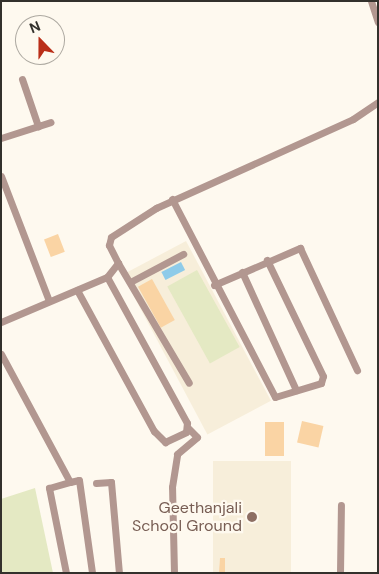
<!DOCTYPE html>
<html>
<head>
<meta charset="utf-8">
<style>
  body { margin:0 }
  #map { position:relative; width:379px; height:574px; overflow:hidden; background:#fef9ef; font-family:"DM Sans",sans-serif }
  div>[style] { position:absolute }
  .built>* { inset:0; background:#f7eeda; transform-origin:0 0 }
  .green>* { inset:0; background:#e4e9c3; transform-origin:0 0 }
  .water>* { inset:0; background:#8ecbe9; transform-origin:0 0 }
  .building>* { inset:0; background:#fad4a4; transform-origin:0 0 }
  .minor>* { height:7px; margin:-3.5px; padding:0 3.5px; transform-origin:3.5px; border-radius:3.5px; background:#b29790 }
  .dots>* { width:14px; height:14px; translate:-50% -50%; box-sizing:border-box; border:2px solid #fef9ef; border-radius:50% }
  span { translate:-50% -50%; white-space:nowrap; text-align:center; line-height:1.15; -webkit-text-stroke:4.5px #fef9ef; paint-order:stroke }
  .education-label { font-size:16px; color:#785e54 }
  .right { translate:-100% -50%; text-align:right }
  .frame { position:absolute; inset:0; border:2px solid #33312c; pointer-events:none }
  .north { position:absolute; left:15px; top:15px; width:50px; height:50px; box-sizing:border-box; background:#fef9ef; border:1px solid #ada9a1; border-radius:50%; rotate:338deg; font-size:14px; font-weight:700; line-height:20px; text-align:center; color:#33312c }
  .north::after { content:''; display:block; margin:auto; width:18px; height:22px; background:#ba2e18; clip-path:polygon(50% 0,100% 100%,50% 72%,0 100%) }
</style>
</head>
<body>
<div id="map">
  <div class="built">
    <div style="left:186px;top:241px;width:181px;height:72px;rotate:62deg"></div>
    <div style="left:213px;top:461px;width:78px;height:112px"></div>
  </div>
  <div class="green">
    <div style="left:197px;top:270px;width:88px;height:34px;rotate:61deg"></div>
    <div style="clip-path:polygon(35px 488px,53px 573px,1px 573px,1px 499px)"></div>
  </div>
  <div class="water">
    <div style="left:181px;top:262px;width:9px;height:22px;rotate:63deg"></div>
  </div>
  <div class="building">
    <div style="left:58px;top:234px;width:19px;height:15px;rotate:69deg"></div>
    <div style="left:152px;top:279px;width:47px;height:16px;rotate:61deg"></div>
    <div style="left:302px;top:421px;width:22px;height:22px;rotate:13deg"></div>
    <div style="left:265px;top:422px;width:19px;height:34px"></div>
    <div style="clip-path:polygon(220px 558px,225px 558px,225px 573px,219px 573px)"></div>
  </div>
  <div class="minor">
    <div style="left:371px;top:1px;width:22px;rotate:72deg"></div>
    <div style="left:22px;top:79px;width:50px;rotate:71.2deg"></div>
    <div style="left:1px;top:138px;width:52px;rotate:-17.7deg"></div>
    <div style="left:1px;top:176px;width:134px;rotate:69deg"></div>
    <div style="left:172px;top:199px;width:223px;rotate:62.5deg"></div>
    <div style="left:275px;top:397px;width:48px;rotate:-16.9deg"></div>
    <div style="left:321px;top:383px;width:7px;rotate:-74deg"></div>
    <div style="left:323px;top:376px;width:129px;rotate:-115.8deg"></div>
    <div style="left:118px;top:263px;width:139px;rotate:59.4deg"></div>
    <div style="left:242px;top:272px;width:130px;rotate:65.4deg"></div>
    <div style="left:132px;top:281px;width:58px;rotate:-27.9deg"></div>
    <div style="left:214px;top:285px;width:94px;rotate:-23.3deg"></div>
    <div style="left:300px;top:248px;width:135px;rotate:65deg"></div>
    <div style="left:77px;top:290px;width:161px;rotate:61.4deg"></div>
    <div style="left:154px;top:431px;width:16px;rotate:45deg"></div>
    <div style="left:165px;top:442px;width:23px;rotate:-25deg"></div>
    <div style="left:186px;top:432px;width:9px;rotate:-84deg"></div>
    <div style="left:187px;top:423px;width:166px;rotate:-118.7deg"></div>
    <div style="left:1px;top:322px;width:115px;rotate:-23deg"></div>
    <div style="left:107px;top:277px;width:18px;rotate:-52deg"></div>
    <div style="left:118px;top:263px;width:20px;rotate:-117deg"></div>
    <div style="left:109px;top:245px;width:8px;rotate:-76deg"></div>
    <div style="left:111px;top:237px;width:54px;rotate:-32.8deg"></div>
    <div style="left:156px;top:208px;width:216px;rotate:-24.3deg"></div>
    <div style="left:353px;top:119px;width:30px;rotate:-34deg"></div>
    <div style="left:1px;top:354px;width:145px;rotate:61.7deg"></div>
    <div style="left:70px;top:482px;width:9px;rotate:-13deg"></div>
    <div style="left:79px;top:480px;width:94px;rotate:82deg"></div>
    <div style="left:96px;top:483px;width:15px;rotate:-4deg"></div>
    <div style="left:111px;top:482px;width:91px;rotate:85deg"></div>
    <div style="left:66px;top:573px;width:87px;rotate:-101.3deg"></div>
    <div style="left:49px;top:488px;width:22px;rotate:-16deg"></div>
    <div style="left:174px;top:573px;width:86px;rotate:-91.3deg"></div>
    <div style="left:172px;top:487px;width:33px;rotate:-81deg"></div>
    <div style="left:177px;top:454px;width:26px;rotate:-40deg"></div>
    <div style="left:197px;top:437px;width:13px;rotate:-135deg"></div>
    <div style="left:340px;top:573px;width:68px;rotate:-89.2deg"></div>
  </div>
  <div class="dots">
    <div style="left:252px;top:517px;background:#8d6e63"></div>
  </div>
  <div class="education-label">
    <span class="right" style="left:242px;top:517px">Geethanjali<br>School Ground</span>
  </div>
  <div class="frame"></div>
  <div class="north">N</div>
</div>
</body>
</html>
